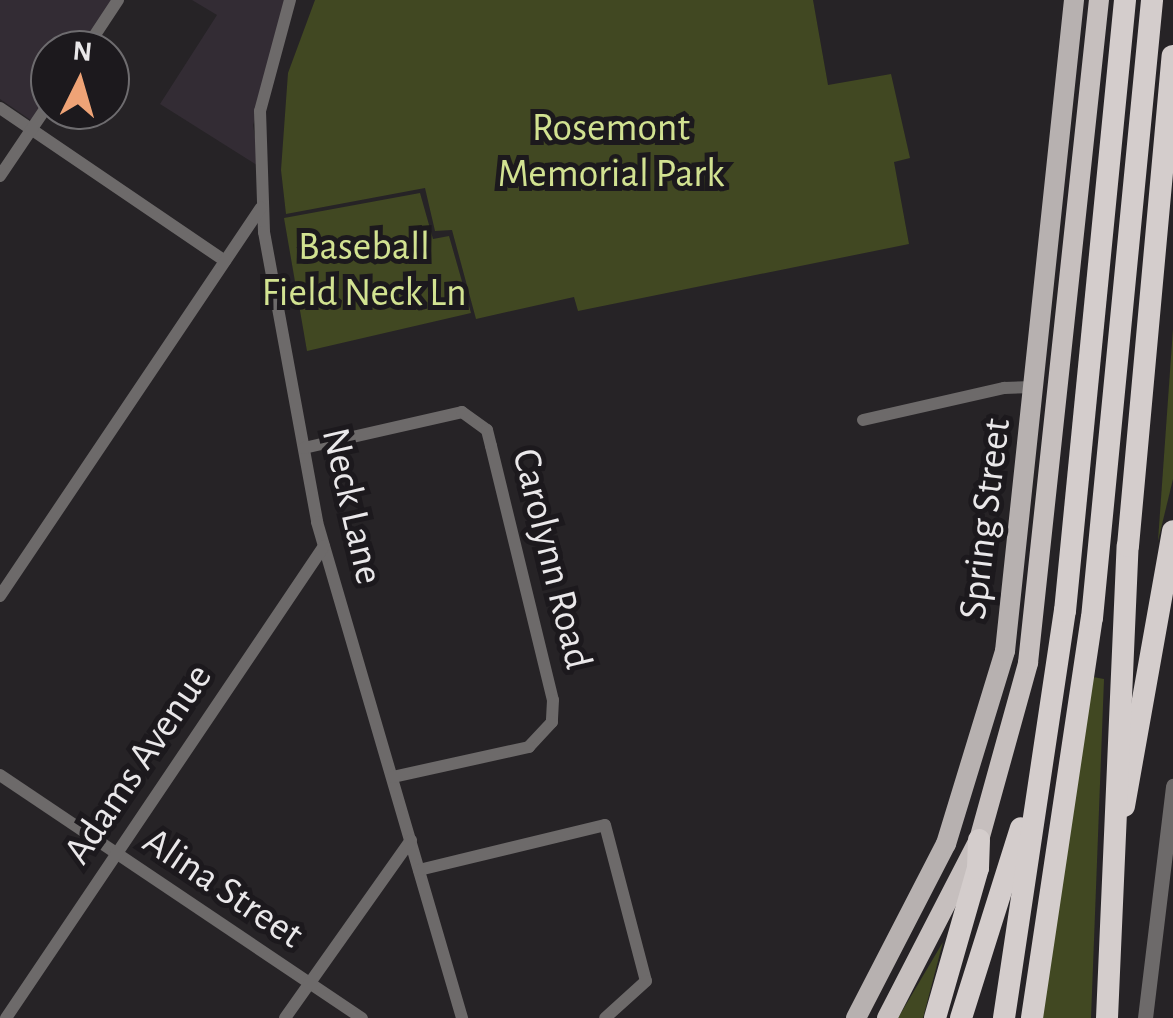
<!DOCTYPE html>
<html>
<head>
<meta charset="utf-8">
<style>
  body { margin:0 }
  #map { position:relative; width:1173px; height:1018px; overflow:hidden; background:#262326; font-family:"Alegreya Sans",sans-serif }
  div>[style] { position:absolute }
  .built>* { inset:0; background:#332c34 }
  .green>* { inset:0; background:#414822 }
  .minor>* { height:12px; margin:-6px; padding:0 6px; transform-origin:6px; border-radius:6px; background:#6d6a6a }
  .tertiary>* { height:15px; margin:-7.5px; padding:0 7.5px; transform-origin:7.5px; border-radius:7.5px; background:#6d6a6a }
  .primary>* { height:20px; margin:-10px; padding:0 10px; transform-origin:10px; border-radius:10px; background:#b7b1b0 }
  .trunk>* { height:20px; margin:-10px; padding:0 10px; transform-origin:10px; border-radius:10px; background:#c6bfbe }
  .motorway>* { height:22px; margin:-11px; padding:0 11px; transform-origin:11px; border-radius:11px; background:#d4cdcc }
  span { translate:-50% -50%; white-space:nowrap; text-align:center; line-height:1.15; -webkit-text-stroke:10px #1c191d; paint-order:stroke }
  .park-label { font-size:40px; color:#d2e291 }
  .street-label { font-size:40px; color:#eae8ea }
  .north { position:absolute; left:30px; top:30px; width:100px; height:100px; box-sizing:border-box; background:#1c191d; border:2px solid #6e6c6f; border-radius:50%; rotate:5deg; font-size:28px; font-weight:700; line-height:40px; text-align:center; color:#eae8ea }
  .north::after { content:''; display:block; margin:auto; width:35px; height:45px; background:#efa376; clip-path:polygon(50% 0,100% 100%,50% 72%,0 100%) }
</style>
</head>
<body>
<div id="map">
  <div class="built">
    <div style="clip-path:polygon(0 0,117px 0,84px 50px,50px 50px,50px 100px,35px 123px,0 99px)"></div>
    <div style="clip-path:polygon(192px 0,295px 0,253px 125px,260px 167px,160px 104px,217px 15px)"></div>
  </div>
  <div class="green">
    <div style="clip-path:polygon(315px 0,813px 0,828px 85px,891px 74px,910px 158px,894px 162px,909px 244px,578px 311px,574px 297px,476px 319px,452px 230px,435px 231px,425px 188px,286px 214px,281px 170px,288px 73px)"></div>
    <div style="clip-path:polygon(420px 193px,433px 239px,449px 236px,471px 313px,307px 351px,284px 218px)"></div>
    <div style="clip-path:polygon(1173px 329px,1173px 479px,1158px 541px)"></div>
    <div style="clip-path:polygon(1093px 677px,1104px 679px,1091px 1018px,1040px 1018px)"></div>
    <div style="clip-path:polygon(943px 942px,923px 1018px,898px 1018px)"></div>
  </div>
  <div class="minor">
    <div style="left:290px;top:0;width:115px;rotate:105.1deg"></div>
    <div style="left:260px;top:111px;width:121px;rotate:88.1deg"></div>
    <div style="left:264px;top:232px;width:295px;rotate:79.6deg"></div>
    <div style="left:317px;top:522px;width:517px;rotate:73.7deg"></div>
    <div style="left:85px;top:50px;width:60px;rotate:-56.6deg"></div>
    <div style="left:0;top:108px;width:272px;rotate:34.2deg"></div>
    <div style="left:0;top:176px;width:89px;rotate:-56deg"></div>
    <div style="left:863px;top:420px;width:145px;rotate:-12.8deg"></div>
    <div style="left:1004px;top:388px;width:32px;rotate:-2deg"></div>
    <div style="left:304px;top:448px;width:162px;rotate:-12.8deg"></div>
    <div style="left:462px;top:412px;width:31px;rotate:36deg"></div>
    <div style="left:487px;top:430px;width:16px;rotate:76deg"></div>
    <div style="left:491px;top:446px;width:261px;rotate:76.3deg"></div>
    <div style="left:553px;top:700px;width:22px;rotate:93deg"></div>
    <div style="left:552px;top:722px;width:34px;rotate:133deg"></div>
    <div style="left:529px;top:747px;width:140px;rotate:167.6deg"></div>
    <div style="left:0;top:596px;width:468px;rotate:-56.1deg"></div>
    <div style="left:0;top:775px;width:436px;rotate:33.9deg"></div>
    <div style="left:419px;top:870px;width:191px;rotate:-13.6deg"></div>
    <div style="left:605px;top:825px;width:161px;rotate:75.3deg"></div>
    <div style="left:646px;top:981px;width:55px;rotate:137.9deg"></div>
    <div style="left:6px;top:1018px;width:569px;rotate:-56.03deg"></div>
    <div style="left:285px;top:1018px;width:218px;rotate:-54.7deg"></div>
  </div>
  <div class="tertiary">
    <div style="left:1145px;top:1018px;width:234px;rotate:-83.1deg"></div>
  </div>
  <div class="primary">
    <div style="left:856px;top:1018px;width:196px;rotate:-62.7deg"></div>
    <div style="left:946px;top:844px;width:202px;rotate:-73deg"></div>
    <div style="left:1005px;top:651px;width:655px;rotate:-83.95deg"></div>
  </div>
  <div class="trunk">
    <div style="left:887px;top:1018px;width:200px;rotate:-62.7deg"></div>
    <div style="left:979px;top:840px;width:184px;rotate:-74.5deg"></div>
    <div style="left:1028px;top:663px;width:667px;rotate:-83.89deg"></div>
  </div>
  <div class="motorway">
    <div style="left:1124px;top:806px;width:279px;rotate:-79.9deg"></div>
    <div style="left:935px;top:1018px;width:156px;rotate:-74deg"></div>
    <div style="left:978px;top:868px;width:28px;rotate:-88deg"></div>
    <div style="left:961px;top:1018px;width:199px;rotate:-72.5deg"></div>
    <div style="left:1004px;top:1018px;width:412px;rotate:-81.5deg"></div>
    <div style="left:1065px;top:611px;width:614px;rotate:-84.39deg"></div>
    <div style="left:1032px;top:1018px;width:404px;rotate:-81.5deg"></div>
    <div style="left:1092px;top:618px;width:621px;rotate:-84.45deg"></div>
    <div style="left:1107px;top:1018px;width:472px;rotate:-87.5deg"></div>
    <div style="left:1128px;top:546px;width:492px;rotate:-84.8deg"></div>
  </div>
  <div class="park-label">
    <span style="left:611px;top:151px">Rosemont<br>Memorial Park</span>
    <span style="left:364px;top:270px">Baseball<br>Field Neck Ln</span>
  </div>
  <div class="street-label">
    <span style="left:352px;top:506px;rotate:77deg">Neck Lane</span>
    <span style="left:985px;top:519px;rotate:-83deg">Spring Street</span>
    <span style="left:552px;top:559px;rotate:76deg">Carolynn Road</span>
    <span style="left:138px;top:764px;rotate:-56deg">Adams Avenue</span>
    <span style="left:223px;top:888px;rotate:34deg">Alina Street</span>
  </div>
  <div class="north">N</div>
</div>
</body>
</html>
